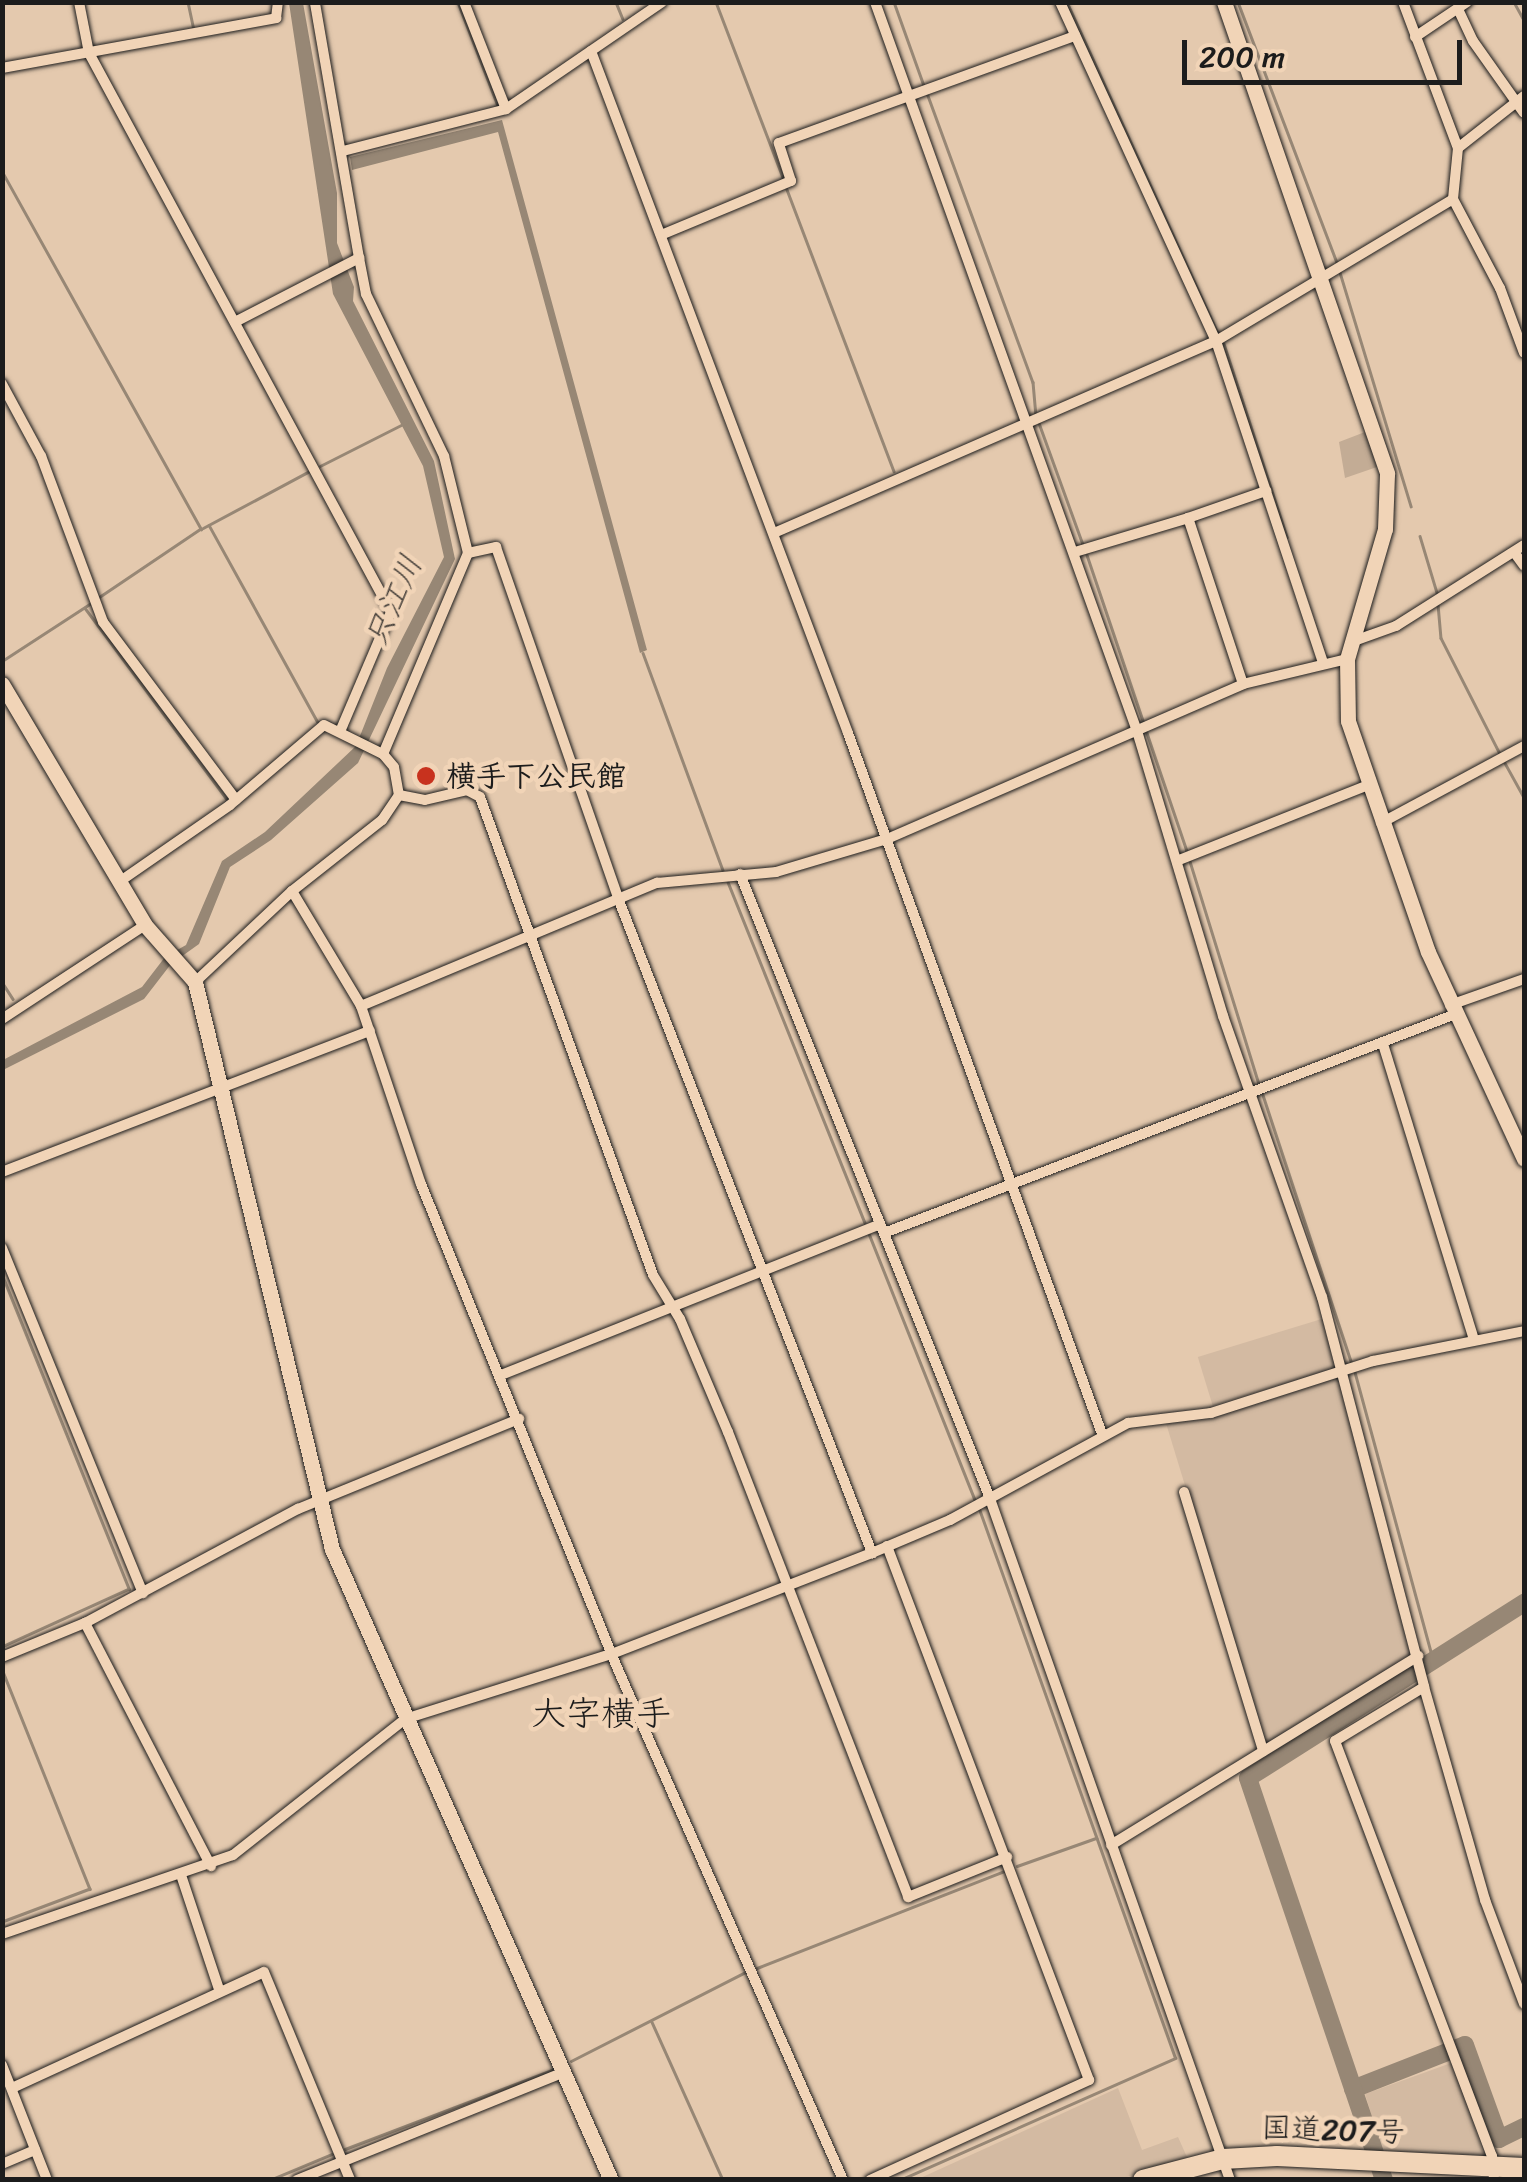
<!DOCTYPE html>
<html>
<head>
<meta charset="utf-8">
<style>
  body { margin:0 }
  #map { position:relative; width:1527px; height:2182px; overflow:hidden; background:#e4c9ae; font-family:Sriracha,"Klee One",sans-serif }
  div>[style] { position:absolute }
  .built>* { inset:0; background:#d3baa2; transform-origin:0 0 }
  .green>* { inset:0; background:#c3ac95 }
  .water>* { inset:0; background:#978775 }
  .stream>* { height:2.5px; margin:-1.25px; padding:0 1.25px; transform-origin:1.25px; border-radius:1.25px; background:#978775 }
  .river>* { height:18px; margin:-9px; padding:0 9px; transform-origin:9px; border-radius:9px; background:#978775 }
  .roads { filter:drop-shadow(0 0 2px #1c1c1c) drop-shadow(0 0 2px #1c1c1c) }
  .street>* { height:10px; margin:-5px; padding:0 5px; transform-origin:5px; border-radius:5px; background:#f1d4b7 }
  .secondary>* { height:15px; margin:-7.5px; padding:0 7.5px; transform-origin:7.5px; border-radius:7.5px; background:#f1d4b7 }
  .highway>* { height:20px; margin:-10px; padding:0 10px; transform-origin:10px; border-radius:10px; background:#f1d4b7 }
  .dots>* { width:28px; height:28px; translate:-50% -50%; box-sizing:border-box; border:5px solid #f1d4b7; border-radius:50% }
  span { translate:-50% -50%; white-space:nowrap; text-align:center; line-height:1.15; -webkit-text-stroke:9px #f1d4b7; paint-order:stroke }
  .poi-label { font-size:30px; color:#1c1c1c; font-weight:700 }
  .left { translate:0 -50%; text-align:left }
  .street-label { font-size:30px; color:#1c1c1c }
  .water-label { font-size:32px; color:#47413b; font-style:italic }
  .quarter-label { font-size:35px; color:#1c1c1c }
  .frame { position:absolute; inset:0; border:5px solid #1c1c1c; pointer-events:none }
  .scale { position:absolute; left:1182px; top:40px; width:280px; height:45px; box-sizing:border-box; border:5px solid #1c1c1c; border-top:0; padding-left:12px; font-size:30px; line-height:35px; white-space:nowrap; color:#1c1c1c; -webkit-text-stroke:8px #f1d4b7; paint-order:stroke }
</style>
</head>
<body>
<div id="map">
  <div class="built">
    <div style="left:1325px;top:1318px;width:51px;height:133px;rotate:73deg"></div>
    <div style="clip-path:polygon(1342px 1376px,1414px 1654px,1265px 1747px,1165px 1420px)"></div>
    <div style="clip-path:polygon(1454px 2062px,1484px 2157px,1383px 2152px,1365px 2094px)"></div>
    <div style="clip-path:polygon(1118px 2088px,1142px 2150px,1178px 2137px,1187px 2157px,1121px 2179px,916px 2180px)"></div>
  </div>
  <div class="green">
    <div style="clip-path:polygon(1365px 432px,1377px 467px,1345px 478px,1339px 442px)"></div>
  </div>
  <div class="water">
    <div style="clip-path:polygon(289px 3px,303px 3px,337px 193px,337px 243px,354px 287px,353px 301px,434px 461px,455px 559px,358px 763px,271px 840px,230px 867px,199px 944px,171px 964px,144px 999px,3px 1070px,3px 1060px,142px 987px,165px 957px,186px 945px,222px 861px,265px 832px,356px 746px,387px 668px,444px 557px,423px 466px,333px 294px)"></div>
    <div style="clip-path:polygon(502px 120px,647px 650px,640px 653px,498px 132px,352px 170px,350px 157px)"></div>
  </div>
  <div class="stream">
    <div style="left:188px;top:2px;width:25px;rotate:78deg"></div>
    <div style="left:458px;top:2px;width:114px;rotate:68.9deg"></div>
    <div style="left:616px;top:2px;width:18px;rotate:68deg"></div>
    <div style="left:716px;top:2px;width:191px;rotate:69.1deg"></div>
    <div style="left:894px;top:2px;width:89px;rotate:70.3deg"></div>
    <div style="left:1067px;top:2px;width:364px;rotate:65.5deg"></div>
    <div style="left:1238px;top:2px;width:278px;rotate:69.2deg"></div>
    <div style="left:1514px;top:2px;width:21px;rotate:61deg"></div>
    <div style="left:927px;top:93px;width:308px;rotate:69.9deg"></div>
    <div style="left:1033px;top:382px;width:34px;rotate:85deg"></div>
    <div style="left:2px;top:171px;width:410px;rotate:60.9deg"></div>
    <div style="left:201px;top:529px;width:122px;rotate:146deg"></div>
    <div style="left:786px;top:187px;width:304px;rotate:69.2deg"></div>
    <div style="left:1339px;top:269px;width:248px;rotate:73.1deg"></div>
    <div style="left:1224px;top:344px;width:203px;rotate:71.9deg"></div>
    <div style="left:1039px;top:423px;width:132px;rotate:70.1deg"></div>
    <div style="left:320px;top:466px;width:97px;rotate:-26.8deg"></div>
    <div style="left:209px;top:525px;width:224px;rotate:61.1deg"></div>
    <div style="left:203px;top:528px;width:119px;rotate:-28.1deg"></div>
    <div style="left:1420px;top:536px;width:63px;rotate:73.3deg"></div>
    <div style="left:1087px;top:555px;width:177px;rotate:71.3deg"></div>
    <div style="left:1438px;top:604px;width:34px;rotate:85deg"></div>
    <div style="left:1441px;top:638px;width:128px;rotate:63deg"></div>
    <div style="left:85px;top:608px;width:237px;rotate:53.4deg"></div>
    <div style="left:643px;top:653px;width:231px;rotate:69.8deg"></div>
    <div style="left:2px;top:661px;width:108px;rotate:-33deg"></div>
    <div style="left:1146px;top:730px;width:128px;rotate:71.3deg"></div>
    <div style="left:1505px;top:763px;width:39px;rotate:61deg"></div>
    <div style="left:1189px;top:858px;width:237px;rotate:72.8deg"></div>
    <div style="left:728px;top:882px;width:367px;rotate:68.1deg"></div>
    <div style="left:2px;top:982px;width:20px;rotate:57deg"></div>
    <div style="left:1262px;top:1092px;width:287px;rotate:71.7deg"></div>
    <div style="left:868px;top:1231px;width:292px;rotate:68.3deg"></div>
    <div style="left:2px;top:1274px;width:340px;rotate:68deg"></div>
    <div style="left:129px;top:1589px;width:140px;rotate:155.5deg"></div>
    <div style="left:1355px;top:1372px;width:302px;rotate:74.8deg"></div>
    <div style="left:2px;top:1669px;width:237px;rotate:68.2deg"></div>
    <div style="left:90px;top:1889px;width:94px;rotate:159.4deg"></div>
    <div style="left:1017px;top:1866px;width:84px;rotate:-19.5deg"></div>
    <div style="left:757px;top:1968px;width:269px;rotate:-21.4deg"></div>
    <div style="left:652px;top:2022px;width:173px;rotate:65.8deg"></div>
    <div style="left:571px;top:2061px;width:194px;rotate:-27deg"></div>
    <div style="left:345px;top:2149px;width:224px;rotate:-20.9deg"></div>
    <div style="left:270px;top:2180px;width:67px;rotate:-22.8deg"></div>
    <div style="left:900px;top:2180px;width:301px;rotate:-23.9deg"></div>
    <div style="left:1175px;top:2058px;width:583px;rotate:-109.65deg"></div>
  </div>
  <div class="river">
    <div style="left:1353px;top:2089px;width:120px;rotate:-21.4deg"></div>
    <div style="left:1465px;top:2045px;width:100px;rotate:70.1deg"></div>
    <div style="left:1499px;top:2139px;width:28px;rotate:-26deg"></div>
    <div style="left:1384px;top:2180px;width:424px;rotate:-108.7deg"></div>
    <div style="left:1248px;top:1778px;width:327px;rotate:-32.4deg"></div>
  </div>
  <div class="roads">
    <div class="street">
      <div style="left:79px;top:2px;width:52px;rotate:78.9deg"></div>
      <div style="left:89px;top:53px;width:635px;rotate:61.62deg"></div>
      <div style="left:391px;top:612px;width:127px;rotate:113.1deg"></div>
      <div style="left:464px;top:2px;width:115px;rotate:68.6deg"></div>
      <div style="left:875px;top:2px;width:775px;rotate:70.23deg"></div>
      <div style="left:1137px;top:731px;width:298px;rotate:73.2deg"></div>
      <div style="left:1223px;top:1016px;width:298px;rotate:70.6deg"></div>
      <div style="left:1322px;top:1297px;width:403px;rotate:75.3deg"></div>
      <div style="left:1424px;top:1687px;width:222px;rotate:74deg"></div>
      <div style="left:1485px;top:1900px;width:111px;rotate:69.4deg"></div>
      <div style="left:1060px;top:2px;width:373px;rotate:65.3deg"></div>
      <div style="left:1216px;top:341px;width:339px;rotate:71.6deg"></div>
      <div style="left:1403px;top:2px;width:156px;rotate:69.4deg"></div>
      <div style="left:1458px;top:9px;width:35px;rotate:65deg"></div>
      <div style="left:1473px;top:41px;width:88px;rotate:54.7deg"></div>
      <div style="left:1415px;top:37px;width:63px;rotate:-33.9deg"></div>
      <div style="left:591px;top:51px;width:729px;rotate:69.35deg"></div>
      <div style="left:848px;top:733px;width:746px;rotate:70.08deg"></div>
      <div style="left:2px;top:68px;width:279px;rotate:-10.3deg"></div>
      <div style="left:276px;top:18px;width:16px;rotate:-83deg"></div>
      <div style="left:1524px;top:96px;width:84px;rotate:141.8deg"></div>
      <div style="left:1458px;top:148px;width:51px;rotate:95.6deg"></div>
      <div style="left:1453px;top:199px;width:101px;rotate:62.2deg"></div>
      <div style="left:1500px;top:288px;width:69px;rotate:69.7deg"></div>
      <div style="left:343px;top:151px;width:168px;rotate:-14.4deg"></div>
      <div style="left:506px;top:109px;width:189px;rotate:-34.4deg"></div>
      <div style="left:661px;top:235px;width:141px;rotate:-22.6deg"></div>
      <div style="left:791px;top:181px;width:40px;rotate:-108deg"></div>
      <div style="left:779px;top:143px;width:315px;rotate:-19.9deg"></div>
      <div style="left:359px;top:258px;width:37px;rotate:79deg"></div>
      <div style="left:366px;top:294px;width:180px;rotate:64.3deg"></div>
      <div style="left:444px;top:456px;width:100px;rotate:76.1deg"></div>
      <div style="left:468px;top:553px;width:218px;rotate:112.9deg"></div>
      <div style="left:235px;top:322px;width:140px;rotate:-27.3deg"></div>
      <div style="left:359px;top:258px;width:260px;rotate:-99.8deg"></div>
      <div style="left:2px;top:384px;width:82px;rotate:61.6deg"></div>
      <div style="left:41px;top:456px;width:177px;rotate:69.5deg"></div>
      <div style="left:103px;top:622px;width:222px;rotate:53.2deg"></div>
      <div style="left:774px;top:533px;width:482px;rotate:-23.5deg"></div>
      <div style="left:1216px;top:341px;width:276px;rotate:-30.9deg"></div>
      <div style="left:1075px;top:552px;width:118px;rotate:-16.7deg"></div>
      <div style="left:1514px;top:552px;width:17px;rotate:54deg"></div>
      <div style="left:468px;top:553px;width:29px;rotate:-12deg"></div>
      <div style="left:496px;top:547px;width:372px;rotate:70.8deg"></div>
      <div style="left:618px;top:898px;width:703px;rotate:68.8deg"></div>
      <div style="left:1351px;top:642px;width:48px;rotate:-19.6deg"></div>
      <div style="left:1396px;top:626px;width:151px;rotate:-32.3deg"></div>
      <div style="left:1243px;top:684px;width:175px;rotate:-108.3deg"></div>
      <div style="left:1188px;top:518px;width:83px;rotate:-19.1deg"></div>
      <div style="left:399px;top:795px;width:26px;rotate:11deg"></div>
      <div style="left:425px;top:800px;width:43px;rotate:-13.4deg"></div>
      <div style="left:467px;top:790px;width:15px;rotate:28deg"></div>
      <div style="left:480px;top:797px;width:508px;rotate:70.1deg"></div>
      <div style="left:653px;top:1275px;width:52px;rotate:58.5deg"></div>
      <div style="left:680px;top:1319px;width:123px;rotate:67deg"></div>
      <div style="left:728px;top:1432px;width:499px;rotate:68.8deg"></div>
      <div style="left:908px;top:1897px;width:107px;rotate:-22deg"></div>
      <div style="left:1381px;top:823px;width:162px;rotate:-28.3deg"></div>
      <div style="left:1179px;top:860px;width:203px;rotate:-21.6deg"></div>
      <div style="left:740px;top:874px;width:670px;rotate:68.18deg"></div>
      <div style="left:989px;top:1496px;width:725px;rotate:70.59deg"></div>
      <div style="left:119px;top:882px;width:135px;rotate:-34.7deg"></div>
      <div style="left:230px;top:805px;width:123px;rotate:-40.4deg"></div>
      <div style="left:324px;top:725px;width:66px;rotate:26.2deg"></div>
      <div style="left:383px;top:754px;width:17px;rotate:50deg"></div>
      <div style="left:394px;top:767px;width:28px;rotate:80deg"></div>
      <div style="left:399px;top:795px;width:30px;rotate:124deg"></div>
      <div style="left:382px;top:820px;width:115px;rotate:141.7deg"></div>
      <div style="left:292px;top:891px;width:133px;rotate:136.8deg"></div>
      <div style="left:292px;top:891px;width:134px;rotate:59deg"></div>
      <div style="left:361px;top:1006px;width:188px;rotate:71.4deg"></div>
      <div style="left:421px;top:1184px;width:519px;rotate:67.93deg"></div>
      <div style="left:616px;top:1665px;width:563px;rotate:66.21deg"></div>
      <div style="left:1450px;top:1005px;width:78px;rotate:-19.4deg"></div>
      <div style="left:361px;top:1006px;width:321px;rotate:-22.6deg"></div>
      <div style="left:657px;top:883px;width:120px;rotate:-5.3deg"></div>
      <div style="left:776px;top:872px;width:116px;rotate:-16.6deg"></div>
      <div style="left:887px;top:839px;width:388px;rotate:-23.5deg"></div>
      <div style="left:1243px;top:684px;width:107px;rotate:-13.5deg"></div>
      <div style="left:2px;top:1019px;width:171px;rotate:-33.3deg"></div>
      <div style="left:1383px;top:1044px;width:310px;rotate:72.9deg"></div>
      <div style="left:2px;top:1172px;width:394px;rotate:-21deg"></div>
      <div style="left:884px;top:1233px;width:609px;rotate:-20.96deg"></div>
      <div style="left:2px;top:1248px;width:373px;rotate:67.8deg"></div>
      <div style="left:501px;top:1375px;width:408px;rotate:-21.7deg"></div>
      <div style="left:1184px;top:1492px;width:271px;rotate:73deg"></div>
      <div style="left:85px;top:1623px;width:274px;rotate:62.6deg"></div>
      <div style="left:2px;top:1657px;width:90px;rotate:-22.3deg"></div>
      <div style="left:85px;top:1623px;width:242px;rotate:-28.2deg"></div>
      <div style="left:298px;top:1509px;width:239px;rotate:-22.2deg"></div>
      <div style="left:1424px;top:1687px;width:104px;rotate:148.8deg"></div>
      <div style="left:1335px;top:1741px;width:444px;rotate:69.3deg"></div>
      <div style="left:1492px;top:2156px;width:24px;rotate:85deg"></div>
      <div style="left:1111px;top:1845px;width:361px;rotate:-31.6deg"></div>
      <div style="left:182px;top:1878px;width:120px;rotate:71.6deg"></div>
      <div style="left:2px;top:1934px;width:244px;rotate:-18.9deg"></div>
      <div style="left:233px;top:1855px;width:219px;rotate:-38.3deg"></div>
      <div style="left:405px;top:1719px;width:219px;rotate:-17.5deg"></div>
      <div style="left:614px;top:1653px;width:277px;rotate:-21.2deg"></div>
      <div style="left:872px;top:1553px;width:85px;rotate:-22.9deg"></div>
      <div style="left:950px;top:1520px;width:203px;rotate:-28.6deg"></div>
      <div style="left:1128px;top:1423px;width:84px;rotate:-6.9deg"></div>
      <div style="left:1211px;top:1413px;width:170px;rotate:-17.8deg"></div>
      <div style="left:1373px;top:1361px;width:154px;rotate:-11.2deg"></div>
      <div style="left:2px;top:2065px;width:123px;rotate:68.6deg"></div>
      <div style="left:12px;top:2088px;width:277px;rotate:-24.7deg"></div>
      <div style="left:264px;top:1972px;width:225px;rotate:67.5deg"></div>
      <div style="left:2px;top:2164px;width:36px;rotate:-23deg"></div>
      <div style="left:297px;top:2180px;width:288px;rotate:-22deg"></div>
      <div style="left:870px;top:2180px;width:241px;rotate:-24.5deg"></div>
      <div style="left:1089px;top:2080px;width:571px;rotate:-110.72deg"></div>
    </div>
    <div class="secondary">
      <div style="left:1224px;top:2px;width:499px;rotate:70.9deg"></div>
      <div style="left:1387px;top:474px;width:55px;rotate:92.1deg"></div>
      <div style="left:1385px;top:529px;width:135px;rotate:106.3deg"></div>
      <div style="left:1347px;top:659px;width:62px;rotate:89.1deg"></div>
      <div style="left:1348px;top:721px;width:244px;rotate:70.9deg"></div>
      <div style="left:1428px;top:952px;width:228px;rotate:65.1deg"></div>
      <div style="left:2px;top:684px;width:280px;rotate:59.3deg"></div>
      <div style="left:145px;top:925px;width:76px;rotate:48.7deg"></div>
      <div style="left:195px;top:982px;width:583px;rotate:76.42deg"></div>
      <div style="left:332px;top:1549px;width:690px;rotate:66.15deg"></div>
    </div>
    <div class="highway">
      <div style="left:1143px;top:2180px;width:83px;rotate:-14.7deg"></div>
      <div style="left:1223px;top:2159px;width:54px;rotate:-3.2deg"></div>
      <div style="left:1277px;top:2156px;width:247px;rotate:2.8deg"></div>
    </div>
  </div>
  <div class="dots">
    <div style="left:426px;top:776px;background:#c8321e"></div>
  </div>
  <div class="poi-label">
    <span class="left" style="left:446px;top:776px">横手下公民館</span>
  </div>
  <div class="street-label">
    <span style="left:1333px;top:2130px;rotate:2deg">国道207号</span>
  </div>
  <div class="water-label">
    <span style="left:394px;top:601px;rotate:-66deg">只江川</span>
  </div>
  <div class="quarter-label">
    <span style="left:601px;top:1713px">大字横手</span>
  </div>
  <div class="frame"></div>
  <div class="scale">200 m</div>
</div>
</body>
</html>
